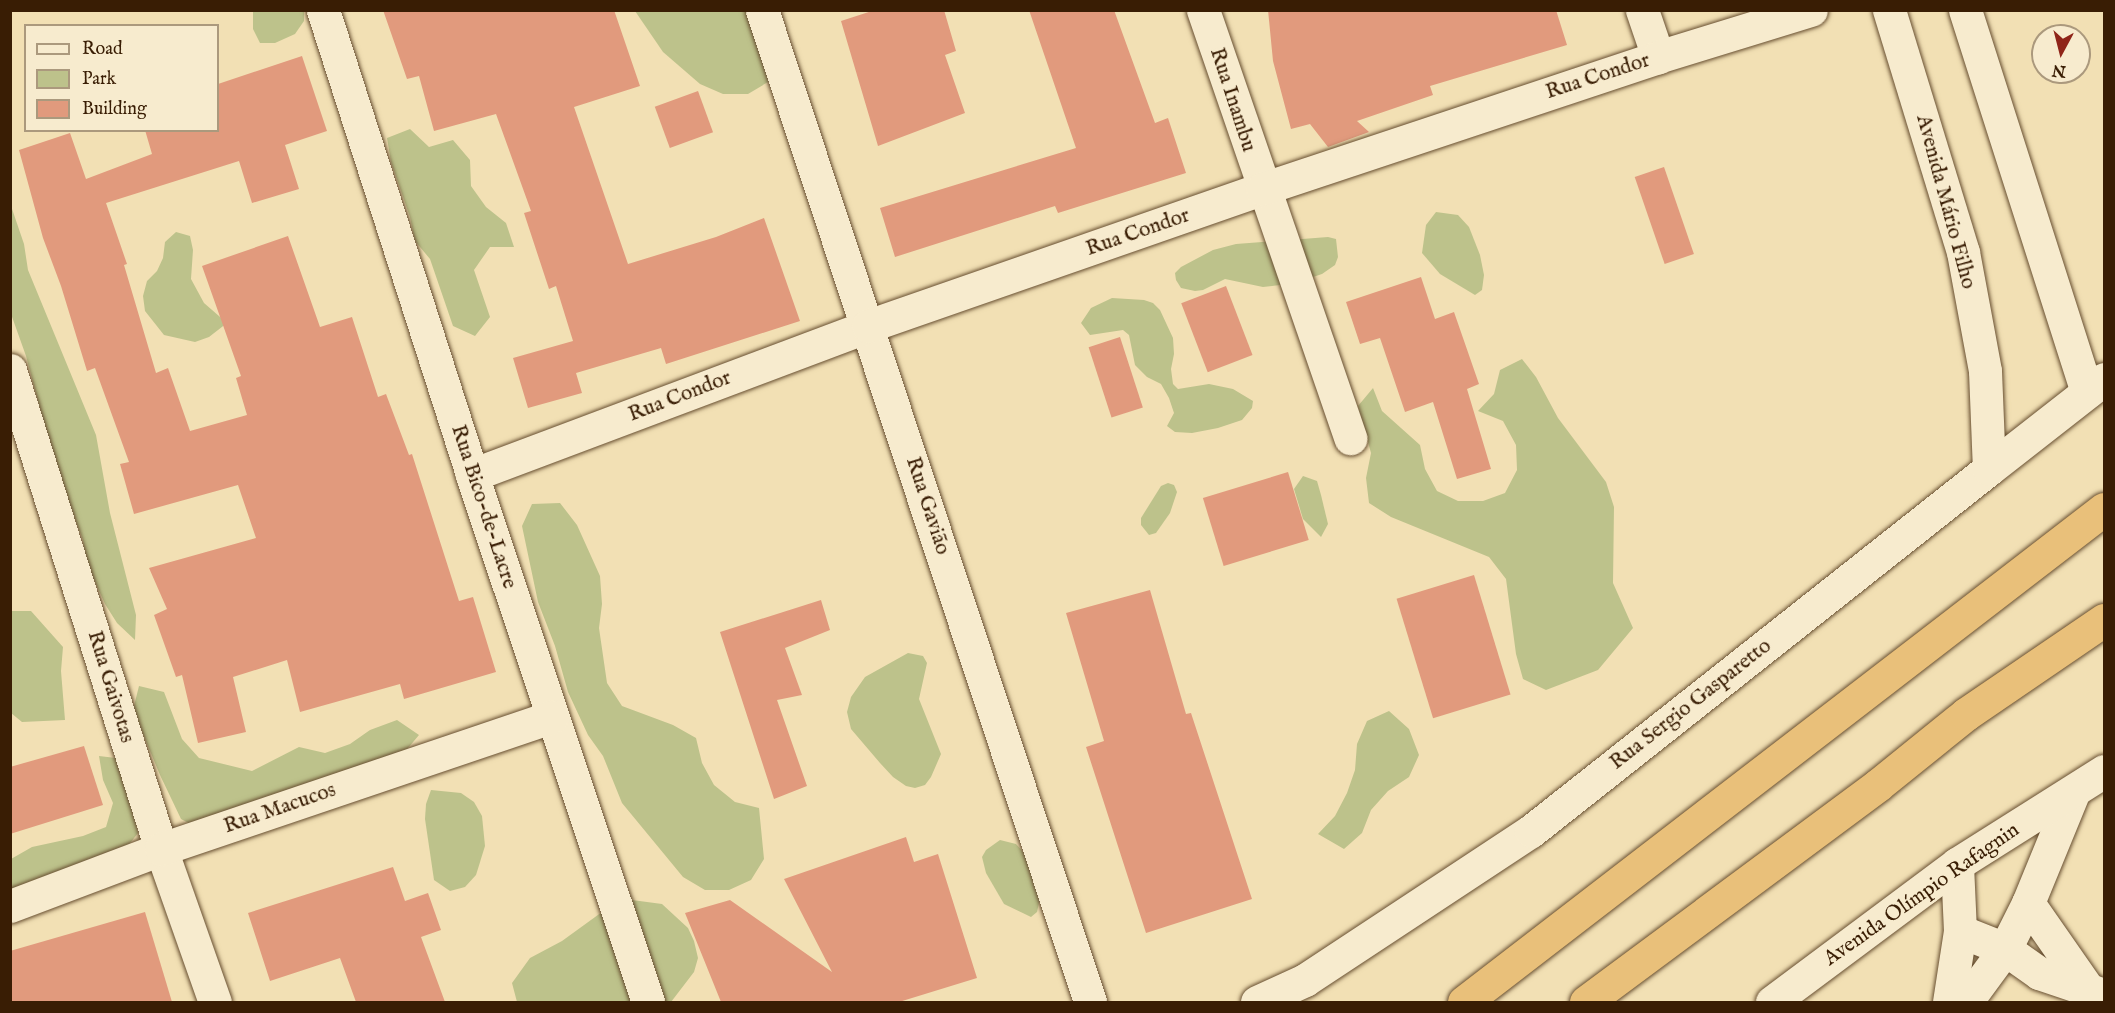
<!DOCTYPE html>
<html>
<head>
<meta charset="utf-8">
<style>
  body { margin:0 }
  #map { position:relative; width:2115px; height:1013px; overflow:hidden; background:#f2e0b4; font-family:"IM FELL English",serif }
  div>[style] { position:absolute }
  .green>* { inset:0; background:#bdc28b }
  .building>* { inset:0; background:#e19a7d; transform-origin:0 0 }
  .roads { filter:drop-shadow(0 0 2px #674e30) drop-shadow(0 0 2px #674e30) }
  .minor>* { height:33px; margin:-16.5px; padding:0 16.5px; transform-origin:16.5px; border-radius:16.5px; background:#f7ebce }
  .tertiary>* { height:33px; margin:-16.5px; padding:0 16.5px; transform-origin:16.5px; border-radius:16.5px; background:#f7ebce }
  .secondary>* { height:33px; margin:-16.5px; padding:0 16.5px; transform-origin:16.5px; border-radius:16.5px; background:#f7ebce }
  .motorway>* { height:33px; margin:-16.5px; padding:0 16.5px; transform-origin:16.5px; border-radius:16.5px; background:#e9c07a }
  span { translate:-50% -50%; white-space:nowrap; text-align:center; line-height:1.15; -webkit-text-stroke:4.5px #f7ebce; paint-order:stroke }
  .street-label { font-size:21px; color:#391d04 }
  .frame { position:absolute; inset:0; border:12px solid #391d04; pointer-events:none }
  .legend { position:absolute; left:24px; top:24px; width:195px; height:108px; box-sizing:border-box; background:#f7ebce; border:2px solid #ab997d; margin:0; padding:8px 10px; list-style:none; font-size:18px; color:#391d04 }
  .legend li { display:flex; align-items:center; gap:12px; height:30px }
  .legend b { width:30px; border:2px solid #ab997d }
  .north { position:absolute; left:2031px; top:24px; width:60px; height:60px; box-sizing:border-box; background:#f7ebce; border:2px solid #ab997d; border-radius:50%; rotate:187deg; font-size:16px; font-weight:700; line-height:24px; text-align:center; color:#391d04 }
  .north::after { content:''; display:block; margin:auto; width:21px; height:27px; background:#8f2418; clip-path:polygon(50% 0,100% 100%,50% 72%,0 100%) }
</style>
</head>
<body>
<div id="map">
  <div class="green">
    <div style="clip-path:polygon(253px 11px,304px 11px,304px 21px,295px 34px,275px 43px,260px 43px,253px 29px)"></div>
    <div style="clip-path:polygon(635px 11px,774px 11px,783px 62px,768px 82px,748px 94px,723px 94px,700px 84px,663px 52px)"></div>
    <div style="clip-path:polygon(410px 129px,429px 147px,453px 140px,470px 160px,471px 186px,486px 207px,506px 223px,514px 247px,490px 247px,474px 270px,490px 317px,475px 336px,453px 326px,430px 259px,415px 241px,410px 217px,391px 162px,387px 138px)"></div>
    <div style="clip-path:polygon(10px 203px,24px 244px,28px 270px,96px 435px,110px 513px,136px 615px,135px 640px,117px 623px,105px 604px,86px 562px,83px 540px,57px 472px,26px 356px,11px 314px)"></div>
    <div style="clip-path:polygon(1436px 212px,1458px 215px,1469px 227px,1480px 255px,1484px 275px,1482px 290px,1475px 295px,1440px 274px,1422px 253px,1426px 225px)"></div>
    <div style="clip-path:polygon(176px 232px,190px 236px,193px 250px,191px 279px,204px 303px,227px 323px,209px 337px,195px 342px,164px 335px,145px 311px,143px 296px,147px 281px,157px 271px,163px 258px,165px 242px)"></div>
    <div style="clip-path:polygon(1328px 237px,1336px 239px,1338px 257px,1335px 265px,1322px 274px,1295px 283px,1263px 287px,1225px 279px,1203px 290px,1195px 291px,1181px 288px,1176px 280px,1175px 273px,1181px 267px,1213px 250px,1236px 244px)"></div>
    <div style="clip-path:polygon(1112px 298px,1144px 300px,1153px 303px,1160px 310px,1173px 338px,1174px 354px,1171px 369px,1173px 384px,1178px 389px,1209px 384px,1233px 389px,1253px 401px,1252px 408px,1242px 420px,1218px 428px,1192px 433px,1175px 432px,1167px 426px,1174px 413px,1169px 398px,1161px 384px,1147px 377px,1135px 365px,1129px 335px,1123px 330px,1090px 335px,1081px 323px,1091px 308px)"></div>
    <div style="clip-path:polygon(1522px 359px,1536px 377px,1558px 418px,1606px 482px,1614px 507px,1613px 583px,1633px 628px,1598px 670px,1546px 690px,1523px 679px,1516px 654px,1506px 579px,1489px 557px,1391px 517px,1369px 503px,1366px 478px,1371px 453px,1358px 406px,1373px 388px,1382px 411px,1420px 445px,1425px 469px,1437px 491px,1458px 501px,1483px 501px,1505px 493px,1517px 470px,1516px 445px,1503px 421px,1478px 411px,1494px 394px,1500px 370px)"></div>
    <div style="clip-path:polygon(1303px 476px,1317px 481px,1321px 495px,1328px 524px,1321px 537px,1303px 519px,1294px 489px)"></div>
    <div style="clip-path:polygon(1168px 483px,1174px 485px,1177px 492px,1170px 513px,1156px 533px,1149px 535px,1141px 525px,1141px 518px,1161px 486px)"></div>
    <div style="clip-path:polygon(560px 503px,577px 525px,600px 576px,602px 604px,599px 628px,607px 683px,622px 706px,673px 725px,696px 738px,702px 763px,714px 785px,735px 802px,759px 808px,764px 859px,751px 880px,729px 890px,705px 890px,683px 877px,622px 803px,603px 756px,588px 735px,568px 692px,555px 646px,538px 602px,522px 526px,532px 504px)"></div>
    <div style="clip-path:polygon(11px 611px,31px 611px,63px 647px,61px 671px,65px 720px,22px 722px,11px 713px)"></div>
    <div style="clip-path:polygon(908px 653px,923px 656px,927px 663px,919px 699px,941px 754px,931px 777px,925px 785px,915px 788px,906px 786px,893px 777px,880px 763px,851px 729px,847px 712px,851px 697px,865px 677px)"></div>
    <div style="clip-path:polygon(139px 686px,164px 692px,182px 739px,199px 758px,252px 771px,299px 747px,325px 753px,350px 744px,370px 730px,397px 720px,419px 735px,403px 754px,202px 830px,181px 819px,160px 775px,133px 710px)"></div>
    <div style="clip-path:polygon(1389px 711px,1409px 729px,1419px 755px,1409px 777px,1388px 791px,1371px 810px,1362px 833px,1344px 849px,1318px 834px,1335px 816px,1347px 793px,1355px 770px,1357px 744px,1367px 721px)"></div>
    <div style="clip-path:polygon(99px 756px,124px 759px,138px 833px,123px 852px,11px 901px,11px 859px,32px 847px,83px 836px,106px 827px,113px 803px,103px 780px)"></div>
    <div style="clip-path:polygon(431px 790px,461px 793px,474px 802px,482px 816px,485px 846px,476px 875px,465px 887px,450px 891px,434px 880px,425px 819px,426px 804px)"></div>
    <div style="clip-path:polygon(1000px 840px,1016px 844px,1026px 855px,1041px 894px,1037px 912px,1031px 917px,1004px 904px,986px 873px,982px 857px,986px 850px)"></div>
    <div style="clip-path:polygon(632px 900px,662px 904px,688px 928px,694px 941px,698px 958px,694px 972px,671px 1002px,517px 1002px,512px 983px,530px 958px,562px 941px,602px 912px)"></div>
  </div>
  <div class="building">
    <div style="clip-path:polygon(383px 10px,614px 10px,640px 86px,574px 107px,628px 264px,716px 237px,764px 218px,800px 321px,666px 364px,661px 348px,576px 373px,582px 393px,528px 408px,513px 358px,573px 341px,556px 286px,549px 289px,524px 213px,531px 211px,496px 114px,434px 131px,419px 76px,407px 79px)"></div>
    <div style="clip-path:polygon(875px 10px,944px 10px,956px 51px,945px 55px,965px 113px,878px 146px,841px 21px)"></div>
    <div style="clip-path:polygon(1029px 10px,1114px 10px,1155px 123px,1168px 118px,1186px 173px,1058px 213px,1055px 206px,895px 257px,880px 208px,1076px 148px)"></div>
    <div style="clip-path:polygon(1268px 10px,1556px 10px,1567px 45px,1430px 86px,1433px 95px,1357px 121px,1369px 132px,1328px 147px,1310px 124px,1291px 129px,1273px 61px)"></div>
    <div style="clip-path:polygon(302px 56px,327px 131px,285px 145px,299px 189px,252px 203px,239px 161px,106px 203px,127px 264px,124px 265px,156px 373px,168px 368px,190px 431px,247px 415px,236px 378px,241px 376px,202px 266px,288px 236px,320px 327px,352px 317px,378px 397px,386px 394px,409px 455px,412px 454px,459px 601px,473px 597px,496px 672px,404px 699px,400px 684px,300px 712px,287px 660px,233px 677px,246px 732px,198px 743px,182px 675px,176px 677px,154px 615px,167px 609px,149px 568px,256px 538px,238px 485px,134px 514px,120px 464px,129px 462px,95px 368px,87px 371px,61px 286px,43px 238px,19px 150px,70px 133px,86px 179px,152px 154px,145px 130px,218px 130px,218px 84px)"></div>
    <div style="left:698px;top:91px;width:44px;height:46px;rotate:70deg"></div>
    <div style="left:1664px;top:167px;width:92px;height:31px;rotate:71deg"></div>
    <div style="clip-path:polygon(1421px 277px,1435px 319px,1454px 312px,1479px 384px,1467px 389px,1491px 469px,1457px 479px,1433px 402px,1405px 412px,1380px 338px,1360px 344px,1346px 302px)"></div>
    <div style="left:1226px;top:286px;width:74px;height:48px;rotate:69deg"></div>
    <div style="left:1120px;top:337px;width:74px;height:33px;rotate:72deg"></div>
    <div style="left:1288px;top:472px;width:71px;height:89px;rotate:73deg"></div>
    <div style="left:1474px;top:575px;width:125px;height:81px;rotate:73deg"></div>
    <div style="clip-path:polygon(1150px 590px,1186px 714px,1191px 713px,1252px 899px,1146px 933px,1086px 747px,1104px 741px,1066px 613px)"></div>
    <div style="clip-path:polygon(821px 600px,830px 630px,785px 648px,802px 695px,777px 700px,807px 786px,774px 799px,720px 632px)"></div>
    <div style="clip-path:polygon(84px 746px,103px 805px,10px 834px,10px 767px)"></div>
    <div style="clip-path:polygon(906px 837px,914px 862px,938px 854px,977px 978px,899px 1002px,721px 1002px,685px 913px,730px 900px,832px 972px,784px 879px)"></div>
    <div style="clip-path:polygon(393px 867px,405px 901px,428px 893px,441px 930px,421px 937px,445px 1002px,356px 1002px,340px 958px,270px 981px,248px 913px)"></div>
    <div style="clip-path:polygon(145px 912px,172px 1002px,10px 1002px,10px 951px)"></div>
  </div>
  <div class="roads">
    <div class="minor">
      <div style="left:323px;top:10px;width:488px;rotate:72.2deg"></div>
      <div style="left:472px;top:475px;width:556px;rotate:71.53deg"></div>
      <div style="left:762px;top:10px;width:1045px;rotate:71.7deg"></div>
      <div style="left:1203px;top:10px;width:453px;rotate:71deg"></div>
      <div style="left:1642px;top:10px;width:50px;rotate:71.2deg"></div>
      <div style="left:10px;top:370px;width:502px;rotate:72.5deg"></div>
      <div style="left:161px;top:849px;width:162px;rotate:70.6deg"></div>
      <div style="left:472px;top:475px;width:423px;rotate:-20.6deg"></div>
      <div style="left:868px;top:326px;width:417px;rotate:-19.2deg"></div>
      <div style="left:1262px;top:189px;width:417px;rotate:-18.4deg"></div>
      <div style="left:1658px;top:57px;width:160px;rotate:-17.1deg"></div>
      <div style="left:2028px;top:903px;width:108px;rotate:55.1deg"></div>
      <div style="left:10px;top:906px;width:161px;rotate:-20.7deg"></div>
      <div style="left:161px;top:849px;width:413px;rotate:-18.7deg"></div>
      <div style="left:1960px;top:931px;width:48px;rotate:21.8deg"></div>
      <div style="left:2005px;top:949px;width:42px;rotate:35.2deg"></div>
      <div style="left:2039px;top:973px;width:69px;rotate:18.7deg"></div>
      <div style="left:1949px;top:1002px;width:72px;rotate:-81.2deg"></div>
      <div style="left:1960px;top:931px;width:67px;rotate:-92.6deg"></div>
      <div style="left:1966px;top:1002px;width:66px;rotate:-53.7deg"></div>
      <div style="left:2005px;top:949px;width:51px;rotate:-63.4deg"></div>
      <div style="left:2028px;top:903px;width:121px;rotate:-67.7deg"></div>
    </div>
    <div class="tertiary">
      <div style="left:1257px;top:1002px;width:53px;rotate:-24.6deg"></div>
      <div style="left:1305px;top:980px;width:271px;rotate:-33.4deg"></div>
      <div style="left:1531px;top:831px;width:584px;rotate:-38.32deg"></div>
      <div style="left:1772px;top:1002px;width:231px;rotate:-36.7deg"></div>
      <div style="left:1957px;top:864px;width:174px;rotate:-32.3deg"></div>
    </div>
    <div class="secondary">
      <div style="left:1889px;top:10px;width:253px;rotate:73deg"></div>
      <div style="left:1963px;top:252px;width:121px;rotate:79.5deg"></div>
      <div style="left:1985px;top:371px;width:98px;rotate:87.7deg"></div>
      <div style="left:1965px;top:10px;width:401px;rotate:72.3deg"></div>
      <div style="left:1989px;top:469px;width:146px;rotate:-38deg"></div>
    </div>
    <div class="motorway">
      <div style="left:1464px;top:1002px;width:808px;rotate:-37.61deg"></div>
      <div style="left:1586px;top:1002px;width:364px;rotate:-36.6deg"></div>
      <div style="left:1878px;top:785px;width:113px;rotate:-38.9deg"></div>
      <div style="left:1966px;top:714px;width:167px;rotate:-34.3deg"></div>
    </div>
  </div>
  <div class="street-label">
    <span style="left:1598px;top:77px;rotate:-18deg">Rua Condor</span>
    <span style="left:1232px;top:100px;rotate:72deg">Rua Inambu</span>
    <span style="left:1945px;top:202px;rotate:75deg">Avenida Mário Filho</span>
    <span style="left:1138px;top:233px;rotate:-19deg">Rua Condor</span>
    <span style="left:680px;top:397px;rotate:-21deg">Rua Condor</span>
    <span style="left:927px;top:506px;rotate:72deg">Rua Gavião</span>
    <span style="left:483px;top:507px;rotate:72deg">Rua Bico-de-Lacre</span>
    <span style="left:110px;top:687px;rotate:73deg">Rua Gaivotas</span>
    <span style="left:1691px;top:705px;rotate:-38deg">Rua Sergio Gasparetto</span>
    <span style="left:280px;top:809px;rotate:-19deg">Rua Macucos</span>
    <span style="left:1922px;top:895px;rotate:-35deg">Avenida Olímpio Rafagnin</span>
  </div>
  <div class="frame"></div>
  <ul class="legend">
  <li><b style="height:8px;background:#f7ebce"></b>Road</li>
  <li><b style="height:16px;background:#bdc28b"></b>Park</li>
  <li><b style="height:16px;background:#e19a7d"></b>Building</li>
  </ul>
  <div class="north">N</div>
</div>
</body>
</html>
